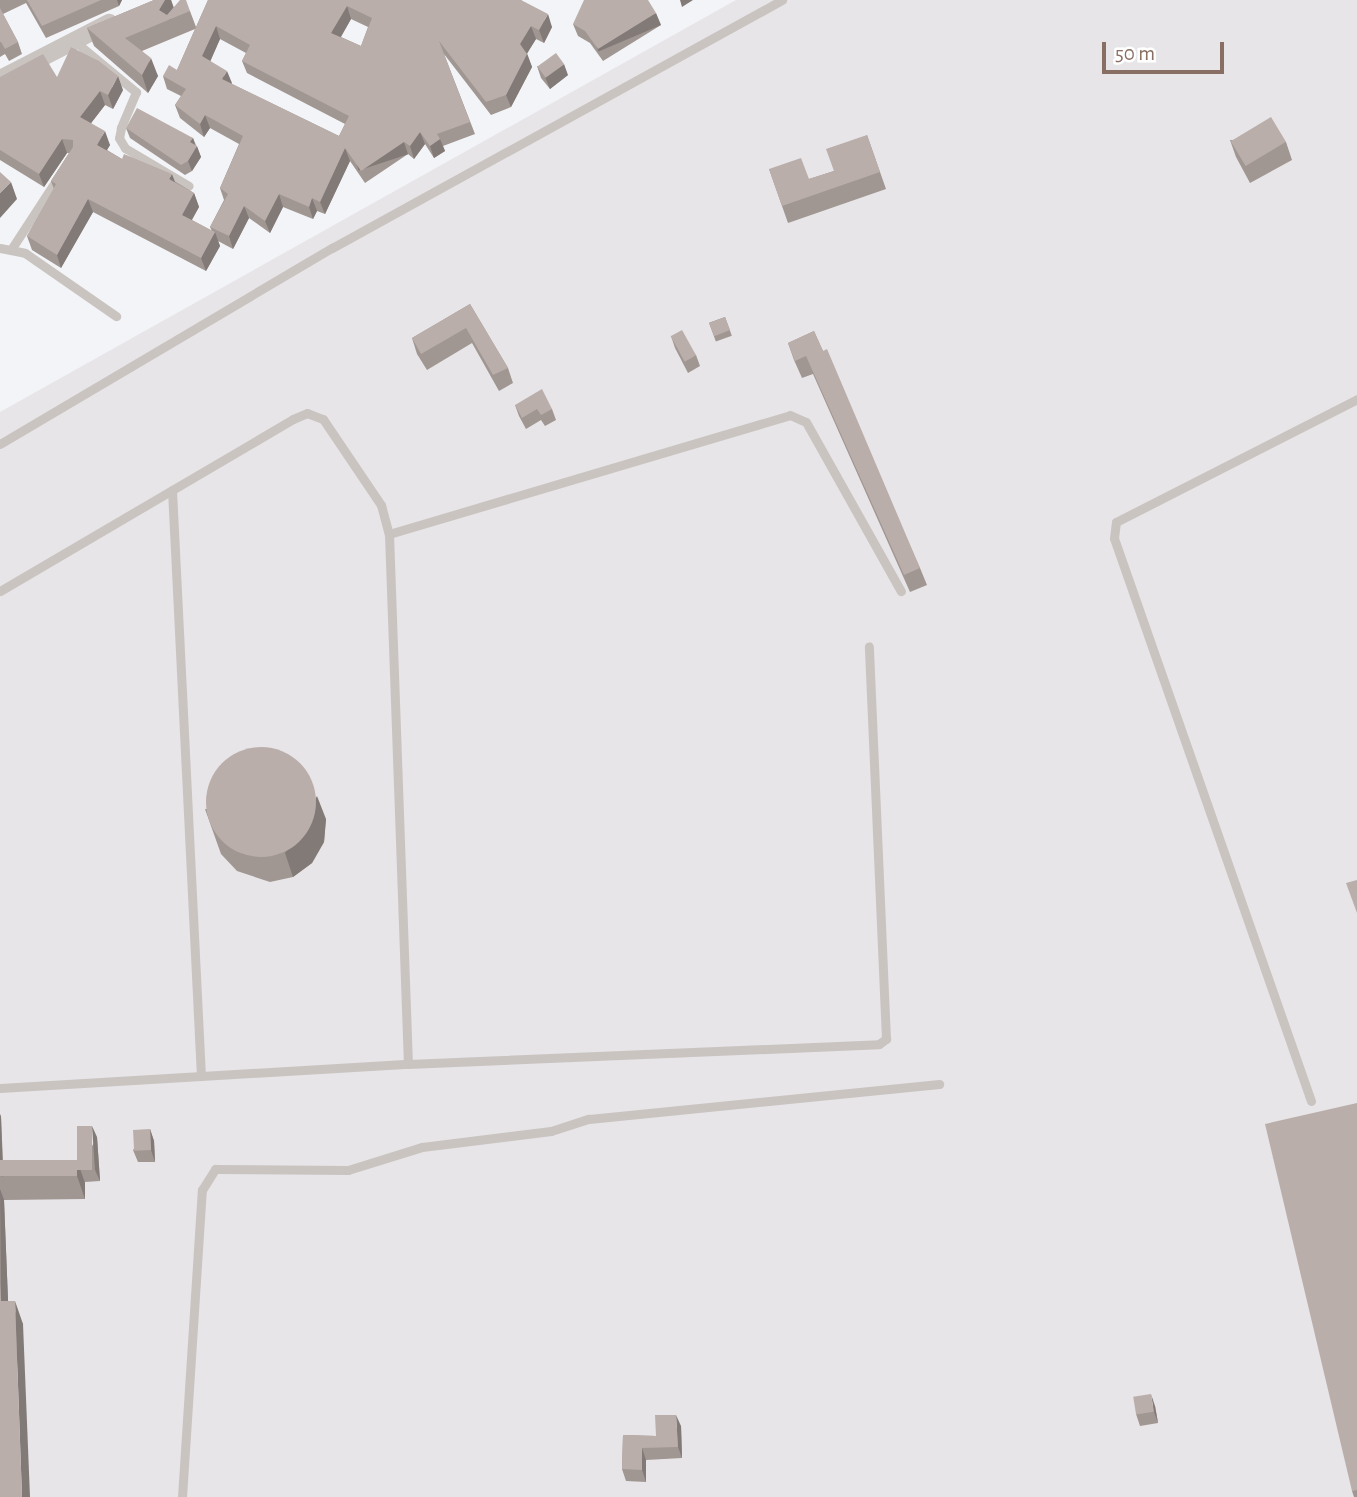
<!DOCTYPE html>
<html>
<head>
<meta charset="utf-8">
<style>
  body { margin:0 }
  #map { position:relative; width:1357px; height:1497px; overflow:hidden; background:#f3f4f7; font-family:"Alegreya Sans",sans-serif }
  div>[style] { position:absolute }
  .built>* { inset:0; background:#e7e5e8 }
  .service>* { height:9px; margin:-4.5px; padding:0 4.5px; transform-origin:4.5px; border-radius:4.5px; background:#cac4c1 }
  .minor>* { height:18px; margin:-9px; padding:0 9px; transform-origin:9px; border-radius:9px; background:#cac4c1 }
  .wall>* { inset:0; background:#a09692; transform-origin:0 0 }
  .shaded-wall>* { inset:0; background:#827a77; transform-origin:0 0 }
  .building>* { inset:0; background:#baaeaa; transform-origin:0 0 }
  .round { border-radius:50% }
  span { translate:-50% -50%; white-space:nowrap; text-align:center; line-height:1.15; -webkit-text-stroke:7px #fff; paint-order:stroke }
  .scale { position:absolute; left:1102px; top:42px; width:122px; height:32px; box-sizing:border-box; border:4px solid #886e63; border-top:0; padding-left:9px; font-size:21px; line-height:24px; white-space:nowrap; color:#886e63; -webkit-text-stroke:5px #fff; paint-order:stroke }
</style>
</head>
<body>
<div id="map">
  <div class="built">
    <div style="clip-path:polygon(736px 0,1357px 0,1357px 1497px,0 1497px,0 412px)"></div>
  </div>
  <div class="service">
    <div style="left:73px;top:40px;width:82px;rotate:39.5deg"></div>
    <div style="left:136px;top:92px;width:39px;rotate:113deg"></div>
    <div style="left:121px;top:128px;width:10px;rotate:101deg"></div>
    <div style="left:119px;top:138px;width:12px;rotate:59deg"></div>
    <div style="left:125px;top:148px;width:74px;rotate:30.7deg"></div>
    <div style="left:0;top:248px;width:25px;rotate:11deg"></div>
    <div style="left:25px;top:253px;width:111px;rotate:34.7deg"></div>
    <div style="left:12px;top:248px;width:86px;rotate:-56.9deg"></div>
    <div style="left:0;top:444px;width:386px;rotate:-30.6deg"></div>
    <div style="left:332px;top:248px;width:514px;rotate:-28.86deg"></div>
    <div style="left:172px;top:490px;width:587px;rotate:87.17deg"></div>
    <div style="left:389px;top:534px;width:418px;rotate:-16.5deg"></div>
    <div style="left:790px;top:415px;width:17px;rotate:24deg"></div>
    <div style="left:806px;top:422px;width:194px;rotate:60.7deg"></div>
    <div style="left:0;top:591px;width:340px;rotate:-30.4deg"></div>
    <div style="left:293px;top:419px;width:15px;rotate:-23deg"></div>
    <div style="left:307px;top:413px;width:17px;rotate:21deg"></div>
    <div style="left:323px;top:419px;width:104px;rotate:56deg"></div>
    <div style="left:381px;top:505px;width:30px;rotate:75deg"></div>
    <div style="left:389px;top:534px;width:530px;rotate:87.95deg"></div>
    <div style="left:0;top:1088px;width:409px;rotate:-3.4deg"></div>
    <div style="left:408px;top:1064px;width:471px;rotate:-2.4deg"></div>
    <div style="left:879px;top:1044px;width:9px;rotate:-36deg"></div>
    <div style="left:886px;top:1039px;width:393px;rotate:-92.5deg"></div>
    <div style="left:1311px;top:1101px;width:596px;rotate:-109.29deg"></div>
    <div style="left:1114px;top:538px;width:16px;rotate:-83deg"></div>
    <div style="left:1116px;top:522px;width:271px;rotate:-27deg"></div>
    <div style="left:182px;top:1497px;width:308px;rotate:-86.3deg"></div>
    <div style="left:202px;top:1190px;width:25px;rotate:-58deg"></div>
    <div style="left:215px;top:1169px;width:133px;rotate:0.4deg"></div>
    <div style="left:348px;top:1170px;width:77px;rotate:-17.3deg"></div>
    <div style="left:422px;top:1147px;width:130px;rotate:-7.1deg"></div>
    <div style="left:551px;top:1131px;width:40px;rotate:-18deg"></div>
    <div style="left:589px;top:1119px;width:352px;rotate:-5.7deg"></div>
  </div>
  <div class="minor">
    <div style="left:0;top:79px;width:123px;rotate:-27.2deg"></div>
  </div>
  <div class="wall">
    <div style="clip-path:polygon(0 0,122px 0,119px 6px,46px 38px,26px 3px,3px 14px,18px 42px,22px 54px,9px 61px,5px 54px,0 57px)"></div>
    <div style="clip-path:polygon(evenodd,154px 0,171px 0,174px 8px,190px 11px,196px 27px,208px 0,521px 0,552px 27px,544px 43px,536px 39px,527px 53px,532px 67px,511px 107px,491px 115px,444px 54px,475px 134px,443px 146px,445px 151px,434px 158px,425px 144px,414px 159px,408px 154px,365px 183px,350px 161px,325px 214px,317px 211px,313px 219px,283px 207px,270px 233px,249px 218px,233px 249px,218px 241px,220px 246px,206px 271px,93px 212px,61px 268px,32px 250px,27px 236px,54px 189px,51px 181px,69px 153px,67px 153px,44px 187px,0 160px,0 77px,57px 77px,123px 90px,113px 109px,105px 105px,91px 123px,110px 145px,107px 150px,122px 159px,176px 182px,194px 193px,199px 207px,192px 220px,212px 231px,210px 227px,224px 200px,220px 188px,239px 144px,210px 128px,204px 137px,180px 118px,175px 105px,181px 96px,167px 89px,163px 76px,177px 70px,195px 29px,142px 51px,158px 76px,148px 93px,94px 46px,87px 28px,154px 0,351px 19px,368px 27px,361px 46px,341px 37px,351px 19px,154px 0,220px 39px,246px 53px,242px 61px,247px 73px,345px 124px,339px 136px,232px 84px,210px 61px,220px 39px)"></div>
    <div style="clip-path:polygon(573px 24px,661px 25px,603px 61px,590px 43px,578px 36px)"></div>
    <div style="clip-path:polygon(537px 66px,568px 75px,550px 89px,541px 78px)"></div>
    <div style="clip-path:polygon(126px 128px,193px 138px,201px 157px,192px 171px,185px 175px,130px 138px)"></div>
    <div style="clip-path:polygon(867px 135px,886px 189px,788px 223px,769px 169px,809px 179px,834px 171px)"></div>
    <div style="clip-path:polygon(1230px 140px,1286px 142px,1292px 160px,1250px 183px,1236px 157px)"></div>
    <div style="clip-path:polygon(470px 304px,508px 368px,513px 383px,499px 391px,472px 343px,427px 370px,417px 354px,412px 338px)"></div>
    <div style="left:725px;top:317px;width:20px;height:17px;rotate:70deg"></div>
    <div style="clip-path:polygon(814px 331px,920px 568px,927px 585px,910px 592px,813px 374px,802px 378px,794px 360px,788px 343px)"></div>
    <div style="clip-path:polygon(671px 336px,696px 355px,700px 366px,688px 373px,675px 348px)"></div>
    <div style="clip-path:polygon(515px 405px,552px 409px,556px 420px,545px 426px,541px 420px,526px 429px,519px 416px)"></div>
    <div style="clip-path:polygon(205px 809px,326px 819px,324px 842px,312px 863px,293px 877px,270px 882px,237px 871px,221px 854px)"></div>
    <div style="clip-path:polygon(1357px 1103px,1357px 1497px,1354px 1497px,1352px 1491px)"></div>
    <div style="clip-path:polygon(0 1114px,1px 1117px,3px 1161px,80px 1168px,97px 1137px,100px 1181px,85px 1182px,85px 1199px,4px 1200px,8px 1301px,23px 1324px,0 1497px)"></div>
    <div style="clip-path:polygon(150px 1129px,154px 1141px,155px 1162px,138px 1162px,133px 1150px)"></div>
    <div style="clip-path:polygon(1155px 1406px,1158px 1423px,1140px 1426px,1136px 1414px)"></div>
    <div style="clip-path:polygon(681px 1426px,682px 1458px,646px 1460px,646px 1482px,626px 1481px,622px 1469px,623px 1435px,656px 1436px)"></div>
  </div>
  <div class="shaded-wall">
    <div style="clip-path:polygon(117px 0,122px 0,119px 6px)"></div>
    <div style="clip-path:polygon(165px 0,171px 0,175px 12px,170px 20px,159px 10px)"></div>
    <div style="clip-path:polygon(680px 0,693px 0,682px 7px)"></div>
    <div style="clip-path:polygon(347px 6px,351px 19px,336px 45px,331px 33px)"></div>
    <div style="left:656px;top:13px;width:13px;height:68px;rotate:67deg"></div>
    <div style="clip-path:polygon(548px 14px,552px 27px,544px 43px,539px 30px)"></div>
    <div style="clip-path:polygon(216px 26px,220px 39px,207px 69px,202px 56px)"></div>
    <div style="clip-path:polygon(531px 26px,536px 39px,525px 57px,520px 44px)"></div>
    <div style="clip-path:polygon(527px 54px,532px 67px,511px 107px,506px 95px)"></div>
    <div style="clip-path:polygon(151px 58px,158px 76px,148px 93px,142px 75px)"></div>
    <div style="clip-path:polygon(564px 64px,568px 75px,550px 89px,545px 77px)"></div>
    <div style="clip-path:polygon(227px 71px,232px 83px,227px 92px,222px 79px)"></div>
    <div style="clip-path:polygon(118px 76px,123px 90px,113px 109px,108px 95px)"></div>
    <div style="clip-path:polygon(100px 91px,105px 105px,85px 131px,80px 117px)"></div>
    <div style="clip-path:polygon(205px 115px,210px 128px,204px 137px,200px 124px)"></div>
    <div style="clip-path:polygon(105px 131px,110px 145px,102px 158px,97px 145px)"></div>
    <div style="clip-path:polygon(420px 132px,425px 144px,414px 159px,410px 146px)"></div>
    <div style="clip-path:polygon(193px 138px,196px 148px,197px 146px,201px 157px,192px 171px,188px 161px,190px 142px)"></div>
    <div style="clip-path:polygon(62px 139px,67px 153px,44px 187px,39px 174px)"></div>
    <div style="clip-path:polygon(440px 139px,445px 151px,434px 158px,430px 146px)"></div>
    <div style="left:404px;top:142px;width:13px;height:52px;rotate:72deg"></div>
    <div style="clip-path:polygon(345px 148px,350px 161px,325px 214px,320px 202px)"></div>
    <div style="clip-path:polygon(172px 174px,177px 187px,169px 179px)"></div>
    <div style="clip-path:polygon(11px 182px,17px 199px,0 218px,0 193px)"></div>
    <div style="clip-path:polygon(194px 193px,199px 207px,187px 228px,182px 215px)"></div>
    <div style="clip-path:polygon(279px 194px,283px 207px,270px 233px,265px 221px)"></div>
    <div style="clip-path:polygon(312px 198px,317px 211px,313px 219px,309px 207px)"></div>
    <div style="clip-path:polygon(88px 199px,93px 212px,61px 268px,57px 255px)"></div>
    <div style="clip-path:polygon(244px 206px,249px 218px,233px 249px,229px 236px)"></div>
    <div style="clip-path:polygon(215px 232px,220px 246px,206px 271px,201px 258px)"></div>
    <div style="clip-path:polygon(317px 796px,326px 819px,324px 842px,312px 863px,293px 877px,285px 853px)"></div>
    <div style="clip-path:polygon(0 1114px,1px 1117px,3px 1177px,0 1174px)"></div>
    <div style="clip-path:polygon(92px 1126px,97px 1137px,100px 1181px,95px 1170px)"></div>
    <div style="clip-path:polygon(150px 1129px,154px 1141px,155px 1162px,151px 1150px)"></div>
    <div style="clip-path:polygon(77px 1160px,85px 1183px,85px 1199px,77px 1176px)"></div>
    <div style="clip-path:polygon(0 1189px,4px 1200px,9px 1324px,1px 1301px)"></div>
    <div style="clip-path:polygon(15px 1301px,23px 1324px,30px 1497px,22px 1497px)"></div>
    <div style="clip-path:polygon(1151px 1394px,1155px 1406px,1158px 1423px,1154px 1412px)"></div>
    <div style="clip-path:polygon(676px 1415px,681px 1426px,682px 1458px,678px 1447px)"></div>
    <div style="clip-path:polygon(642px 1448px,646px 1460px,646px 1482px,642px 1470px)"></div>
  </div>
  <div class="building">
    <div style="clip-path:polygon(27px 0,101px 0,42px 26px)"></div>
    <div style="clip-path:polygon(154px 0,165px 0,159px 10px,167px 15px,180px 0,186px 0,190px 11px,125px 38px,151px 58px,142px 75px,87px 28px)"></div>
    <div style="clip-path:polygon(evenodd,208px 0,521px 0,548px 14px,539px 30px,531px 26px,520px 44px,527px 54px,506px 95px,486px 102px,439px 41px,470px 122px,437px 134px,440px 139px,430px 146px,420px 132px,410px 146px,404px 142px,361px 171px,345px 148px,320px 202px,312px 198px,309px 207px,279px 194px,265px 221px,244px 206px,229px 236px,210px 227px,228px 194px,220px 188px,243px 136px,205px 115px,200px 124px,175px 105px,186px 89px,163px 76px,169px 65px,177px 70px,208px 0,347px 6px,372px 18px,361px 46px,331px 33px,347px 6px,208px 0,216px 26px,250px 45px,242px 61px,349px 116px,339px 136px,222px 79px,227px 71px,202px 56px,216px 26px)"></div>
    <div style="clip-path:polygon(584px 0,648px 0,656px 13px,598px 49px,585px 31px,573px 24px)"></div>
    <div style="clip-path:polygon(0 8px,18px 42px,5px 49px,1px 42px,0 42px)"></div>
    <div style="clip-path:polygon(71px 47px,99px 61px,118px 76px,108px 95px,100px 91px,80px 117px,105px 131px,97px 145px,122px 159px,124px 154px,172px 174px,169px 179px,194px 193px,182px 215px,215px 232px,201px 258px,88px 199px,57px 255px,27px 236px,56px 184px,51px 181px,73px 147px,73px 140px,62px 139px,39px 174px,0 150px,0 77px,43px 54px,57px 77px)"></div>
    <div style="left:556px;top:53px;width:14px;height:23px;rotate:54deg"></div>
    <div style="clip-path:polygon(137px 108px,193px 138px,190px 142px,197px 146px,188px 161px,181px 165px,126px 128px)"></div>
    <div style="left:1271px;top:117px;width:29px;height:47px;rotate:59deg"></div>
    <div style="clip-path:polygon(867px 135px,880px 172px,782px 206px,769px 169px,801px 158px,809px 179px,834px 171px,826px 149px)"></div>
    <div style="clip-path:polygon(0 172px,11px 182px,0 193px)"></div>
    <div style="clip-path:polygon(470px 304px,508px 368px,493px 375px,466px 328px,421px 354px,412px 338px)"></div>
    <div style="left:725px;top:317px;width:14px;height:17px;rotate:69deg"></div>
    <div style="left:682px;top:330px;width:29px;height:13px;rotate:61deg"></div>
    <div style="clip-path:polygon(814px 331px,823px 351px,827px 349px,920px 568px,904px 575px,806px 356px,795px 361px,788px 343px)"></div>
    <div style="clip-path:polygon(542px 389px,552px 409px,541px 415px,537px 409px,522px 418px,515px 405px)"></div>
    <div class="round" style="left:206px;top:747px;width:110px;height:110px"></div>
    <div style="clip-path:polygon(1357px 880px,1357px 913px,1346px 883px)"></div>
    <div style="clip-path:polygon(1357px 1103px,1357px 1490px,1352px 1491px,1265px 1124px)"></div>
    <div style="left:77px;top:1126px;width:15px;height:44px"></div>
    <div style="left:150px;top:1129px;width:21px;height:17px;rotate:87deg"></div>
    <div style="left:77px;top:1160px;width:16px;height:77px;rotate:90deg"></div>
    <div style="clip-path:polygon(0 1283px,1px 1301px,15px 1301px,22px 1497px,0 1497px)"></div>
    <div style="left:1151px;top:1394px;width:18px;height:18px;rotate:81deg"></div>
    <div style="clip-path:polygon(655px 1415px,676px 1415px,678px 1447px,642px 1448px,642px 1470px,622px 1469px,623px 1435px,656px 1436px)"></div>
  </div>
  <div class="scale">50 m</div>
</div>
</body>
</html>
